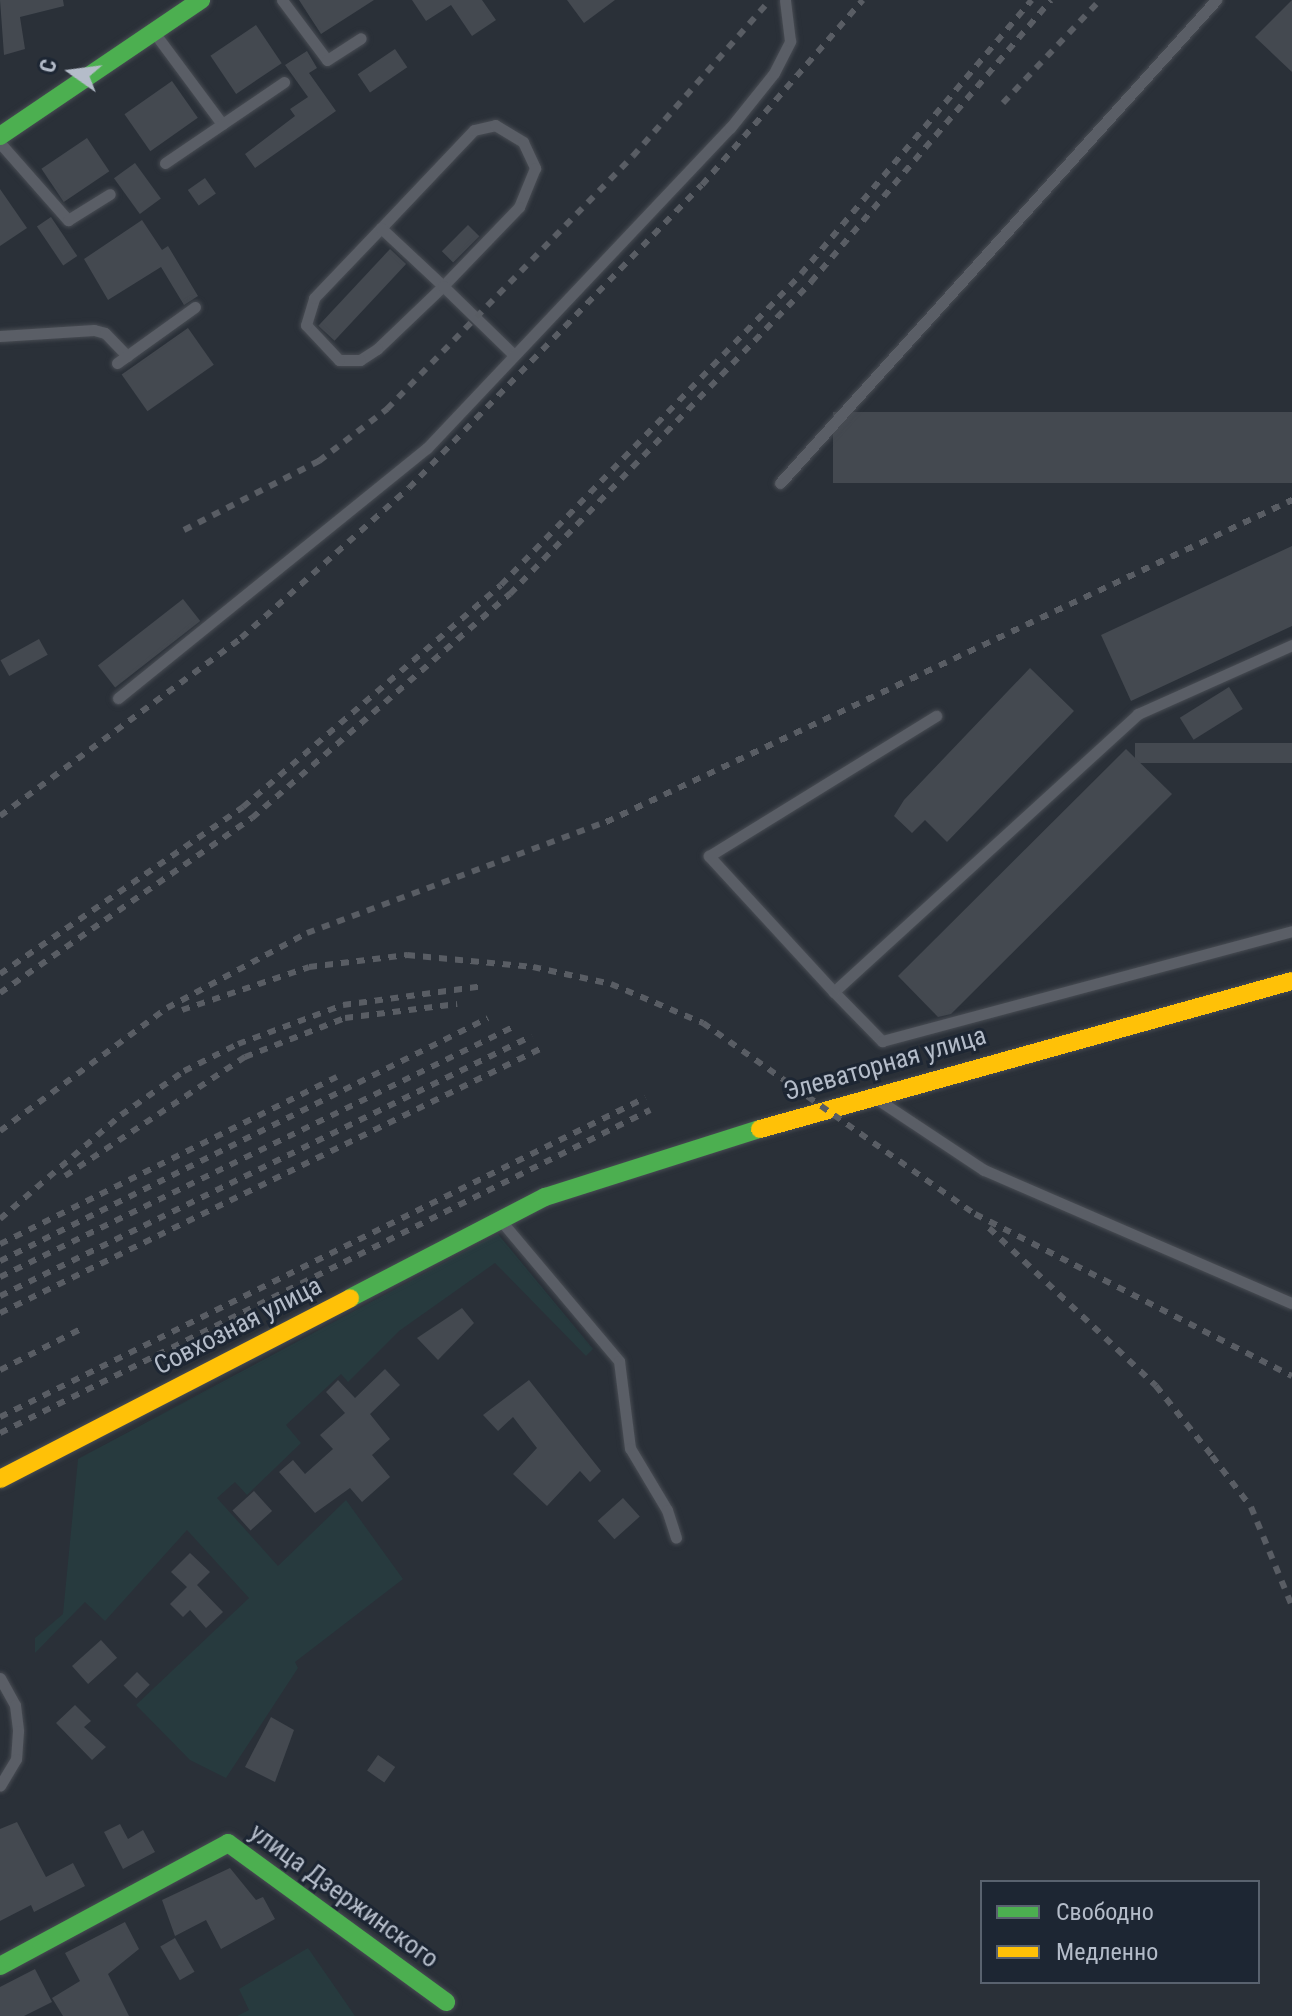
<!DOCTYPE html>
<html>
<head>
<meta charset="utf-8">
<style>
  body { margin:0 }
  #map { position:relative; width:1292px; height:2016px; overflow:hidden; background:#2a3038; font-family:"Roboto Condensed",sans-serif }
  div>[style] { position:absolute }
  .green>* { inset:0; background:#273a3e }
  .building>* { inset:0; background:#444950; transform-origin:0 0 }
  .roads { filter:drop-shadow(0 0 2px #484c53) drop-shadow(0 0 2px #484c53) }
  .lane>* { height:11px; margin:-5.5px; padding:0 5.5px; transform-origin:5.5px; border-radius:5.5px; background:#5a5e66 }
  .fast>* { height:18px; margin:-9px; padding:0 9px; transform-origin:9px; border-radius:9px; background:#4caf50 }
  .slow>* { height:18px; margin:-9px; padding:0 9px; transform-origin:9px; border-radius:9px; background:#ffc107 }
  .rail>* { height:6px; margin-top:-3px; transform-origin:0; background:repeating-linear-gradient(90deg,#595d64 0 8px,transparent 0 16px) }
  span { translate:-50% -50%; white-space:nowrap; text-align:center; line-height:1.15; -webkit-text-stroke:6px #1d2633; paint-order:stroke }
  .street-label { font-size:26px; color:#b4bcc9 }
  .legend { position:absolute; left:980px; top:1880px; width:280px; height:104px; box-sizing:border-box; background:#1d2633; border:2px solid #59626f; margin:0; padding:10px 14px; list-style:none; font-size:24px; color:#b4bcc9 }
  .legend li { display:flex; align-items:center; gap:16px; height:40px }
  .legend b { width:40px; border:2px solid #59626f }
  .north { position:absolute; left:32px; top:32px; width:80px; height:80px; -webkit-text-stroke:6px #1d2633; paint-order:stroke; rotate:284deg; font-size:22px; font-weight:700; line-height:32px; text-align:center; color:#b4bcc9 }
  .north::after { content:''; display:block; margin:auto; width:28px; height:36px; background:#b4bcc9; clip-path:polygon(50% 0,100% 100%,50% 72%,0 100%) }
</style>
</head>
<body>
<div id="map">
  <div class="green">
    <div style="clip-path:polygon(498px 1234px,593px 1349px,586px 1356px,495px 1263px,399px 1331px,348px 1382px,341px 1374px,286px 1425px,301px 1443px,247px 1495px,235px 1482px,217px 1498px,278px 1566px,346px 1500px,403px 1579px,295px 1662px,298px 1668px,226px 1778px,190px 1760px,136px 1705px,249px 1598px,187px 1530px,105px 1621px,85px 1602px,35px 1653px,35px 1638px,63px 1614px,78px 1459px)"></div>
    <div style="clip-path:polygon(308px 1948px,355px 2016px,237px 2016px,249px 2010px,239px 1989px)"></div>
  </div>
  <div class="building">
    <div style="clip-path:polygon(0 0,63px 0,64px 6px,20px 17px,25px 49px,4px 55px)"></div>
    <div style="clip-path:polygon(299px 0,374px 0,321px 34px)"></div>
    <div style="clip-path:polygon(412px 0,482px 0,496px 20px,472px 36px,451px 5px,426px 21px)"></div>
    <div style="clip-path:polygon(567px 0,615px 0,584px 23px)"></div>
    <div style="clip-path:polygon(1292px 0,1292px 72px,1255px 37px)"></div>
    <div style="left:256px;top:25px;width:46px;height:55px;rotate:56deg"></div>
    <div style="left:395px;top:49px;width:22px;height:45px;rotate:56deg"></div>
    <div style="clip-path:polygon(307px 51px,317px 68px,309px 73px,336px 111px,255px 168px,245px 154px,295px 116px,290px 109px,308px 97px,285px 65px)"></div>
    <div style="left:172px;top:81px;width:45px;height:58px;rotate:55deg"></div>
    <div style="left:87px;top:138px;width:40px;height:55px;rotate:56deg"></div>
    <div style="left:135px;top:163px;width:44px;height:26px;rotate:54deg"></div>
    <div style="left:205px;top:178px;width:19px;height:21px;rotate:55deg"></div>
    <div style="clip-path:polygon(0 189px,27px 228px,0 246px)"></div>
    <div style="left:51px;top:217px;width:47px;height:17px;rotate:56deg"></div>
    <div style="clip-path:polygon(142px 220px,162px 250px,168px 246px,198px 296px,184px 305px,161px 267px,108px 300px,84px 259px)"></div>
    <div style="left:468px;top:225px;width:16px;height:37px;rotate:45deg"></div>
    <div style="left:390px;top:249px;width:22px;height:105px;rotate:43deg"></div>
    <div style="left:188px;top:328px;width:45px;height:81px;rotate:55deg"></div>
    <div style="left:1292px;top:412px;width:71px;height:459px;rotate:90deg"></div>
    <div style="clip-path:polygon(1292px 546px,1292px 626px,1131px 701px,1101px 635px)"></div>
    <div style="left:183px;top:599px;width:28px;height:108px;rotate:52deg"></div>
    <div style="left:39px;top:639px;width:18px;height:44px;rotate:61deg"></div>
    <div style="clip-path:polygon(1030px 668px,1074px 711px,947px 842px,925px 820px,912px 833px,894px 816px,904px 800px)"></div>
    <div style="left:1229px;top:687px;width:26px;height:58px;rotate:58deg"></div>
    <div style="left:1292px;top:743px;width:20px;height:157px;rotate:90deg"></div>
    <div style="clip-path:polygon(1126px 749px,1172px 794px,951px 1014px,938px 1017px,898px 976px)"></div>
    <div style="clip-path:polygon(462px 1308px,474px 1323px,438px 1360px,417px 1338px)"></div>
    <div style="clip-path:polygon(385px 1369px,400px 1385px,370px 1414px,390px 1439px,372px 1455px,390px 1477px,362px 1502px,350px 1488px,315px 1513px,279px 1472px,293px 1460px,305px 1474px,333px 1449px,320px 1435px,345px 1413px,326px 1392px,338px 1380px,355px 1398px)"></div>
    <div style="clip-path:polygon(529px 1380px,601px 1471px,590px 1482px,580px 1471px,547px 1506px,513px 1474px,537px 1448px,513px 1417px,498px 1431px,483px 1415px)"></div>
    <div style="left:254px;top:1491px;width:27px;height:29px;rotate:48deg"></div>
    <div style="left:623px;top:1498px;width:25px;height:34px;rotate:48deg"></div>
    <div style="clip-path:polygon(190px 1553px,210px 1572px,197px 1585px,223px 1612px,206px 1628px,190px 1610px,183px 1617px,170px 1604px,187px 1587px,171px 1572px)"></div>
    <div style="left:101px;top:1640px;width:24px;height:39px;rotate:48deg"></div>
    <div style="left:137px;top:1672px;width:18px;height:19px;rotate:45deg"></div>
    <div style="clip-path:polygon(75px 1705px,91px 1721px,84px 1727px,106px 1747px,92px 1760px,56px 1723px)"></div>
    <div style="clip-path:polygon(271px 1717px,294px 1730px,275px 1782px,245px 1767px)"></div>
    <div style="left:378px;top:1755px;width:21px;height:19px;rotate:35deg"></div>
    <div style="clip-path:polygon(17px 1822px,46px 1877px,73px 1863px,85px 1886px,34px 1912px,31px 1905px,0 1921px,0 1829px)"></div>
    <div style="clip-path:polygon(120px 1824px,128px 1839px,143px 1830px,155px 1852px,123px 1869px,104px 1832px)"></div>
    <div style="clip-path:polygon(230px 1868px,256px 1900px,263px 1897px,275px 1919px,221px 1949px,206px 1920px,175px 1936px,162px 1900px)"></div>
    <div style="clip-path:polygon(125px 1922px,139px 1949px,108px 1974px,129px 2016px,63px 2016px,52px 1998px,80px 1981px,65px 1953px)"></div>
    <div style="left:175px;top:1938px;width:39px;height:17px;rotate:60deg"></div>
    <div style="clip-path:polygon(35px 1969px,52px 2002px,24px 2016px,0 2016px,0 1987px)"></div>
  </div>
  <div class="roads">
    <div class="lane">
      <div style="left:282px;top:0;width:75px;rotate:53.1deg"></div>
      <div style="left:327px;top:60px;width:40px;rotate:-32.9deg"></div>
      <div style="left:156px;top:35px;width:111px;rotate:53.4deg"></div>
      <div style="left:0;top:143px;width:103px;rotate:48.6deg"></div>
      <div style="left:68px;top:220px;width:49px;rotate:-31.8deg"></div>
      <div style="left:165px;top:163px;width:144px;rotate:-34.2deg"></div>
      <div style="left:381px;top:228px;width:135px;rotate:-46.5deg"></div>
      <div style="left:474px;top:130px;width:22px;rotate:-13deg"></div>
      <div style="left:495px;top:125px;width:33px;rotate:31deg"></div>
      <div style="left:523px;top:142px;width:29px;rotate:65deg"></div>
      <div style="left:535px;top:168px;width:42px;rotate:112.3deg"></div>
      <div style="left:519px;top:207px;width:110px;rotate:133.9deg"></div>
      <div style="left:443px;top:286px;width:91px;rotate:136.3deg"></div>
      <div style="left:377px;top:349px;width:20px;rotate:147deg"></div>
      <div style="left:360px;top:360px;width:21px;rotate:180deg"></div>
      <div style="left:339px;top:360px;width:48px;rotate:-133.3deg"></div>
      <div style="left:306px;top:325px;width:28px;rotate:-73deg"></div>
      <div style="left:314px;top:298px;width:97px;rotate:-46.3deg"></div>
      <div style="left:381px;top:228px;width:85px;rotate:43.1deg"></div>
      <div style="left:443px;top:286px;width:99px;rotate:44.2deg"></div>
      <div style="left:0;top:336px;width:94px;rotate:-3.7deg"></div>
      <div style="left:94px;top:330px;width:11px;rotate:15deg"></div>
      <div style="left:105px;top:333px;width:32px;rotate:46deg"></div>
      <div style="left:117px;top:363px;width:96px;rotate:-35.7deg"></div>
      <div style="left:780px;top:483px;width:651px;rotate:-47.93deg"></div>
      <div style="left:1292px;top:645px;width:169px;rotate:155.9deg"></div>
      <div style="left:1138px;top:714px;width:412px;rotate:137.6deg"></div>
      <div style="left:834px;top:992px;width:69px;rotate:45.6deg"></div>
      <div style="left:882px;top:1041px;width:424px;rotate:-15deg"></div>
      <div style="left:118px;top:698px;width:397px;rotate:-39deg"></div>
      <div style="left:427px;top:448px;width:441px;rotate:-46.6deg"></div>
      <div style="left:730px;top:128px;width:70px;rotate:-51.3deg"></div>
      <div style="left:774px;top:73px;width:36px;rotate:-63deg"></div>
      <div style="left:790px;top:41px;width:41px;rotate:-97deg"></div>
      <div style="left:834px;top:992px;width:185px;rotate:-132.6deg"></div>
      <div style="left:709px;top:856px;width:267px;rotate:-31.7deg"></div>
      <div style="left:877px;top:1099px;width:128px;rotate:33.6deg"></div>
      <div style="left:984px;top:1170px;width:335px;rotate:23.4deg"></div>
      <div style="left:502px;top:1222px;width:182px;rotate:49.9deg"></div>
      <div style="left:619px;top:1361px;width:88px;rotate:82.8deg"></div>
      <div style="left:630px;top:1448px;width:72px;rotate:59.2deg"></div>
      <div style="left:667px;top:1510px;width:29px;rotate:72deg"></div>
      <div style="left:0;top:1678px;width:31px;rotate:61deg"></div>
      <div style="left:15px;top:1705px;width:26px;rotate:83deg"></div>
      <div style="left:18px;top:1731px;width:28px;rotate:94deg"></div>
      <div style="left:16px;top:1759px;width:31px;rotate:121deg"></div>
    </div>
    <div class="fast">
      <div style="left:0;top:136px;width:243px;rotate:-34.1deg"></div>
      <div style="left:350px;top:1298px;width:220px;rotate:-27.4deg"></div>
      <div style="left:545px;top:1197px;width:225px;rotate:-17.6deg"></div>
      <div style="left:0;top:1966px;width:259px;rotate:-28.3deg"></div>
      <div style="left:228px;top:1843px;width:270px;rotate:36.1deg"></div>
    </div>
    <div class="slow">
      <div style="left:760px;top:1129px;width:552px;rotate:-15.55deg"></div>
      <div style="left:0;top:1479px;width:394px;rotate:-27.3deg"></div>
    </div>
  </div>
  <div class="rail">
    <div style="left:1003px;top:103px;width:141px;rotate:-46.7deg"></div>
    <div style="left:184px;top:530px;width:152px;rotate:-27.1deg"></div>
    <div style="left:319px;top:461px;width:86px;rotate:-37.4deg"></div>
    <div style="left:387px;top:409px;width:353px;rotate:-45.8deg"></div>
    <div style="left:633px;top:156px;width:208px;rotate:-48.7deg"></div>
    <div style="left:0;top:816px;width:300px;rotate:-36.4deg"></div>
    <div style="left:241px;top:638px;width:225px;rotate:-41.8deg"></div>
    <div style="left:409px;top:488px;width:421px;rotate:-46deg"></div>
    <div style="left:702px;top:185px;width:245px;rotate:-49deg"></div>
    <div style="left:0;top:974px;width:295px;rotate:-34.5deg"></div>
    <div style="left:243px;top:807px;width:340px;rotate:-40.7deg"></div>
    <div style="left:501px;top:585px;width:432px;rotate:-46deg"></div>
    <div style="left:801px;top:274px;width:358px;rotate:-49.9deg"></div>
    <div style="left:0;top:993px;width:307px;rotate:-34.8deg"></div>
    <div style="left:252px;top:818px;width:342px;rotate:-41deg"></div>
    <div style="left:510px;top:594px;width:434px;rotate:-46deg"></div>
    <div style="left:811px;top:282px;width:370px;rotate:-49.6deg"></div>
    <div style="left:182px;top:1010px;width:134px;rotate:-18.7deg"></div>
    <div style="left:309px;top:967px;width:99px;rotate:-7deg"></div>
    <div style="left:407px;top:955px;width:127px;rotate:5.4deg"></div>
    <div style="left:533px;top:967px;width:80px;rotate:12.3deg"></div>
    <div style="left:611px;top:984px;width:100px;rotate:23deg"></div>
    <div style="left:703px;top:1023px;width:332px;rotate:35.1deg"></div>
    <div style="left:975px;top:1214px;width:356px;rotate:27.1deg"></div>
    <div style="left:0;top:1131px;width:207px;rotate:-36.4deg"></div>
    <div style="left:167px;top:1008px;width:159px;rotate:-28.2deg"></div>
    <div style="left:307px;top:933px;width:319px;rotate:-20.4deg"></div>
    <div style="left:606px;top:822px;width:758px;rotate:-25.14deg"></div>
    <div style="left:65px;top:1176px;width:216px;rotate:-33.5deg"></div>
    <div style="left:245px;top:1057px;width:107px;rotate:-21.3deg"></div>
    <div style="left:345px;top:1018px;width:113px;rotate:-7.1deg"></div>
    <div style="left:0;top:1219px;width:160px;rotate:-40.7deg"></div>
    <div style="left:121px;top:1115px;width:77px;rotate:-34.9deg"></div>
    <div style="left:184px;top:1071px;width:60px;rotate:-26.6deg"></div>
    <div style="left:238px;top:1044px;width:112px;rotate:-20.4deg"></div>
    <div style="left:343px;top:1005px;width:142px;rotate:-7.7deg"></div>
    <div style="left:989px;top:1228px;width:230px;rotate:43.4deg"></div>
    <div style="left:1156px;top:1386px;width:90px;rotate:51.3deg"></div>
    <div style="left:1212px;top:1456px;width:64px;rotate:52.6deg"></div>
    <div style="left:1251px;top:1507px;width:107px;rotate:67.5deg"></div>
    <div style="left:0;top:1244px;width:376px;rotate:-26.4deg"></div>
    <div style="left:0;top:1261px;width:545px;rotate:-26.47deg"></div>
    <div style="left:0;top:1277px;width:571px;rotate:-25.98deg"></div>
    <div style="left:0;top:1296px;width:592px;rotate:-26.05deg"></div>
    <div style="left:0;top:1313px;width:601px;rotate:-26.05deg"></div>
    <div style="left:0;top:1370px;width:89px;rotate:-26.9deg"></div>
    <div style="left:0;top:1417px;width:720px;rotate:-26.32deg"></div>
    <div style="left:0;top:1433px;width:726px;rotate:-26.42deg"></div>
  </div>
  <div class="street-label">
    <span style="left:885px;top:1064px;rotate:-16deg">Элеваторная улица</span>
    <span style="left:238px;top:1326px;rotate:-27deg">Совхозная улица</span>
    <span style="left:344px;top:1896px;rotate:36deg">улица Дзержинского</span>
  </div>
  <ul class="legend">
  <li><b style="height:10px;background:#4caf50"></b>Свободно</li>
  <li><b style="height:10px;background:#ffc107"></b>Медленно</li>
  </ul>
  <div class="north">С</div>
</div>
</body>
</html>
